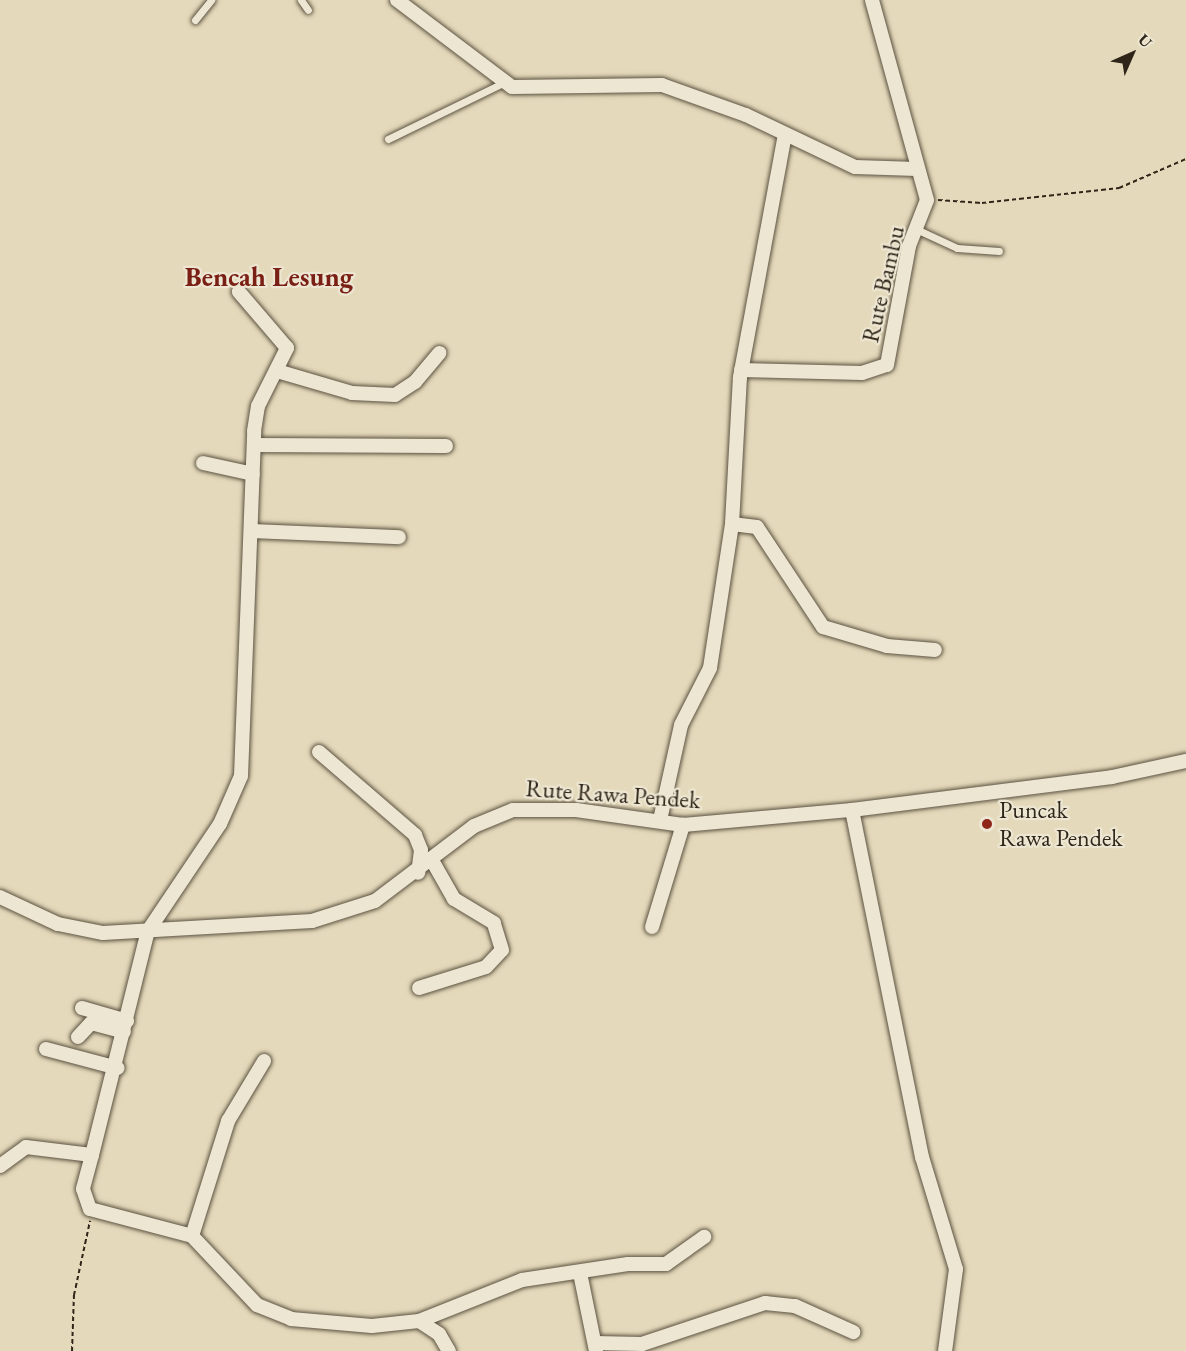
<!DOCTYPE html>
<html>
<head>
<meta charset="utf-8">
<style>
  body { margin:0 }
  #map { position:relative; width:1186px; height:1351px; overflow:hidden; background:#e4d9ba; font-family:"EB Garamond",serif }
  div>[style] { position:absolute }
  .path>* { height:2px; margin-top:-1px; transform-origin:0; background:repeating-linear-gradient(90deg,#2f2519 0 4.5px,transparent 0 7.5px) }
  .roads { filter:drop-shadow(0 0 2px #5c5241) drop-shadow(0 0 2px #5c5241) }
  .lane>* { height:7px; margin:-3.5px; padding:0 3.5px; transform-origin:3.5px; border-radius:3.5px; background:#ede6d2 }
  .street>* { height:14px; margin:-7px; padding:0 7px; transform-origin:7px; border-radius:7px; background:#ede6d2 }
  .dots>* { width:16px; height:16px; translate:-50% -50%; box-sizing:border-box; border:3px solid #ede6d2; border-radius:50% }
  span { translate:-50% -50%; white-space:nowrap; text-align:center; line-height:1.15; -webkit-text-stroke:4.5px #ede6d2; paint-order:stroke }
  .street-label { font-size:24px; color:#2f2519 }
  .poi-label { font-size:24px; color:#2f2519 }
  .left { translate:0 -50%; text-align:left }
  .quarter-label { font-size:27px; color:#7a1f14; font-weight:700 }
  .north { position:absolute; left:1102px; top:24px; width:60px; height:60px; -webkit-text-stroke:4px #ede6d2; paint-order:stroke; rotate:45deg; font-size:16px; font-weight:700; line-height:24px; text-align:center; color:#2f2519 }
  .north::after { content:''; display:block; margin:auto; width:21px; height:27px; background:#2f2519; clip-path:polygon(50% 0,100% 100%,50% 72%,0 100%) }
</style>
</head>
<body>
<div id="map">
  <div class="path">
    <div style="left:938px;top:200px;width:44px;rotate:3.9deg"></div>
    <div style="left:982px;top:203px;width:138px;rotate:-6.2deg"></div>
    <div style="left:1119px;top:188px;width:73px;rotate:-23.4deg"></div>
    <div style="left:72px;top:1351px;width:56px;rotate:-88deg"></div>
    <div style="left:74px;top:1295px;width:76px;rotate:-77.8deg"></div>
  </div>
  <div class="roads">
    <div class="lane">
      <div style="left:301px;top:0;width:12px;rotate:55deg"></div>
      <div style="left:195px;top:20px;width:26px;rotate:-51deg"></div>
      <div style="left:388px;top:139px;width:128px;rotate:-26deg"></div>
      <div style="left:916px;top:229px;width:45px;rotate:24.9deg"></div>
      <div style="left:957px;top:248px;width:42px;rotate:4.1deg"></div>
    </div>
    <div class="street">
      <div style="left:397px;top:0;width:144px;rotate:37.1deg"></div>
      <div style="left:512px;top:87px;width:150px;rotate:-0.8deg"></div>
      <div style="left:662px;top:85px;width:89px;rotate:19.7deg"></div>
      <div style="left:746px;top:115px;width:121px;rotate:25.5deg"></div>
      <div style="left:855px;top:167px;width:62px;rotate:1.8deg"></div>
      <div style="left:741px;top:370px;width:121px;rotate:1.4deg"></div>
      <div style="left:862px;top:373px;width:26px;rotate:-18deg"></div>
      <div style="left:887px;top:365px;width:121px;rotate:-79.5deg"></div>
      <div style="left:909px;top:246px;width:49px;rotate:-68.6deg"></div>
      <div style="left:927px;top:200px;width:207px;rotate:-105.4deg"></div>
      <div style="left:277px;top:371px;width:78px;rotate:16.3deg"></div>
      <div style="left:352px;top:393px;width:43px;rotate:2.7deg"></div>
      <div style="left:395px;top:395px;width:24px;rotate:-33deg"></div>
      <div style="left:415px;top:382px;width:38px;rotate:-50deg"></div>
      <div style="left:254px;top:445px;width:192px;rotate:0.3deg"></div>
      <div style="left:203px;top:463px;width:51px;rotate:12.4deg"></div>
      <div style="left:732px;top:524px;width:25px;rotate:7deg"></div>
      <div style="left:757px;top:527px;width:120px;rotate:56.6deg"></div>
      <div style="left:823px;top:627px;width:67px;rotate:16.5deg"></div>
      <div style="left:887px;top:646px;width:48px;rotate:4.8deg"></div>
      <div style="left:253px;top:531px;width:146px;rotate:2.4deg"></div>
      <div style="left:319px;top:752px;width:127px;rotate:40.8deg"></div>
      <div style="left:415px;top:835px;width:16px;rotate:68deg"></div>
      <div style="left:421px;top:850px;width:23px;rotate:97deg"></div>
      <div style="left:852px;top:810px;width:354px;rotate:78.6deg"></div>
      <div style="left:922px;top:1157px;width:117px;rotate:73.1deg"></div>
      <div style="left:956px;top:1269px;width:83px;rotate:97.6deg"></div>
      <div style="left:660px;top:820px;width:97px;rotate:-77.5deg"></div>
      <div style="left:681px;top:725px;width:64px;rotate:-63deg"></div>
      <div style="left:710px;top:668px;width:146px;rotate:-81.3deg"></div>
      <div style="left:732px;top:524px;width:147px;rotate:-86.9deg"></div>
      <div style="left:740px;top:377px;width:246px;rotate:-79.5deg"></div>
      <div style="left:0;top:897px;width:64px;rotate:25deg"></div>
      <div style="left:58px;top:924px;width:46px;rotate:11.3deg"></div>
      <div style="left:103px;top:933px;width:209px;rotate:-3.3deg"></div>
      <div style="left:312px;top:921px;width:66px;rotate:-17.6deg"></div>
      <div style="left:375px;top:901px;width:124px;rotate:-37.1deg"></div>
      <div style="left:474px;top:826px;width:42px;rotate:-22.3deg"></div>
      <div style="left:513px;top:810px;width:63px"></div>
      <div style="left:576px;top:810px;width:108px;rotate:8deg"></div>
      <div style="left:683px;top:825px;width:170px;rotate:-5.1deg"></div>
      <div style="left:852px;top:810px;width:262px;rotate:-7.2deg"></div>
      <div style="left:1112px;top:777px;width:76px;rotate:-12.2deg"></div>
      <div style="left:652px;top:927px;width:107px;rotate:-73.1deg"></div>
      <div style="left:419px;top:988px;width:70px;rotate:-17.4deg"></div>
      <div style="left:486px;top:967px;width:23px;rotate:-47deg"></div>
      <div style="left:502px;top:950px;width:28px;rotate:-107deg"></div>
      <div style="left:494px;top:923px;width:47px;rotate:-149deg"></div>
      <div style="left:454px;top:899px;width:43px;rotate:-119.6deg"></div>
      <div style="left:82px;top:1008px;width:47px;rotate:16.1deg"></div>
      <div style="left:78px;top:1037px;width:19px;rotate:-47deg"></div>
      <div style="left:91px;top:1023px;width:34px;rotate:15deg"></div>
      <div style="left:46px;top:1049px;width:74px;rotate:14.8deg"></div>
      <div style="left:92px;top:1155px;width:35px;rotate:105deg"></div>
      <div style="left:83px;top:1189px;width:21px;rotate:71deg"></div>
      <div style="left:90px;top:1209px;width:106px;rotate:14.8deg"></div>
      <div style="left:192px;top:1236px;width:95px;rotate:46.7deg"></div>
      <div style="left:257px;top:1305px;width:37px;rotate:22deg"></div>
      <div style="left:291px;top:1319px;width:81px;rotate:4.9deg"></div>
      <div style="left:372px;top:1326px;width:47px;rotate:-6.1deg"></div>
      <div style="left:419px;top:1321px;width:111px;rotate:-21.7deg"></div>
      <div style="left:522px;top:1280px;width:107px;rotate:-8.6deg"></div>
      <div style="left:628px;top:1264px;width:38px"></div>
      <div style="left:666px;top:1264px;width:47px;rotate:-35.4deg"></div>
      <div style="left:0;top:1166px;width:32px;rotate:-36deg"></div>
      <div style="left:26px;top:1147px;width:66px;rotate:6.9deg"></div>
      <div style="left:92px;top:1155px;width:231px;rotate:-76deg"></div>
      <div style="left:148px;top:931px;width:129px;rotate:-56.1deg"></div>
      <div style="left:220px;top:824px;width:52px;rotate:-66.4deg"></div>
      <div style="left:241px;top:776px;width:345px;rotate:-87.8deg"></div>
      <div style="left:254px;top:431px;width:25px;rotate:-81deg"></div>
      <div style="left:258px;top:406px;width:65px;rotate:-63.4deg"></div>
      <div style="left:287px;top:348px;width:74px;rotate:-130.6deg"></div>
      <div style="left:192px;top:1236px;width:121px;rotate:-72.6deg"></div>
      <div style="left:228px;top:1121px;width:70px;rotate:-59deg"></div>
      <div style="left:580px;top:1273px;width:80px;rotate:78.4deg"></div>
      <div style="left:419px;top:1321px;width:24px;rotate:33deg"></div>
      <div style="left:439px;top:1334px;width:20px;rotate:60deg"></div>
      <div style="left:595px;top:1343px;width:47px;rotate:1.2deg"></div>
      <div style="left:642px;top:1344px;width:130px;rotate:-18.4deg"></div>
      <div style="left:765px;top:1303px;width:30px;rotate:6deg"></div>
      <div style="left:795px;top:1306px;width:64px;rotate:24.1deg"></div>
    </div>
  </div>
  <div class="dots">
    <div style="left:987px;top:824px;background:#8f2418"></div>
  </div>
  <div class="street-label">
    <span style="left:883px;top:284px;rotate:-77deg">Rute Bambu</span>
    <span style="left:613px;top:794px;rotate:4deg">Rute Rawa Pendek</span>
  </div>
  <div class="poi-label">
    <span class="left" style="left:999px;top:824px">Puncak<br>Rawa Pendek</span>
  </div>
  <div class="quarter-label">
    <span style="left:269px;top:277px">Bencah Lesung</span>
  </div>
  <div class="north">U</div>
</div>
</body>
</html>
